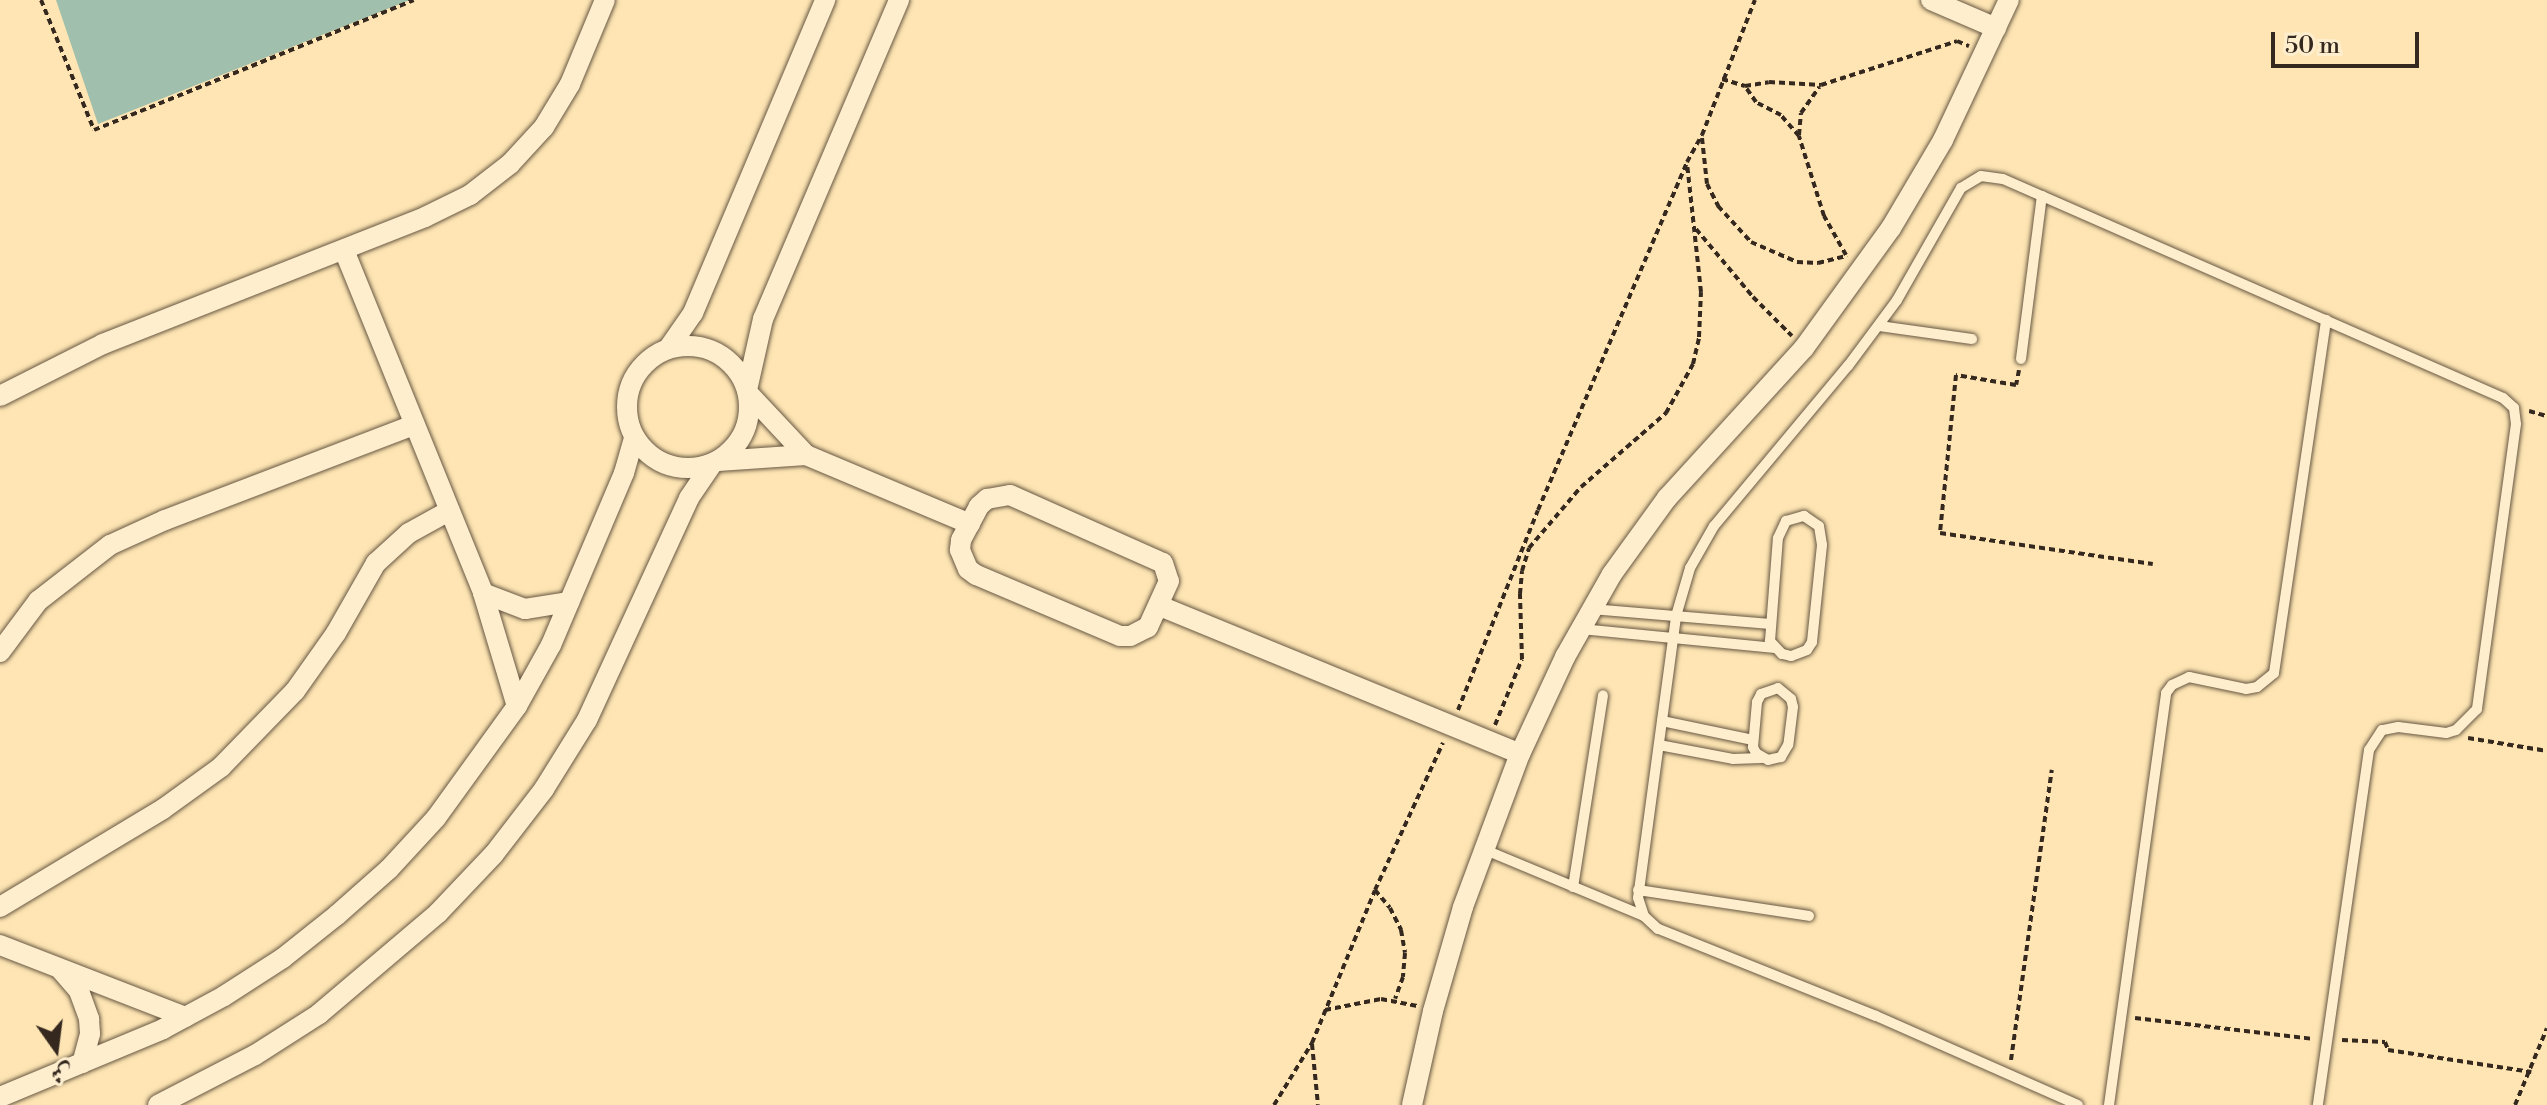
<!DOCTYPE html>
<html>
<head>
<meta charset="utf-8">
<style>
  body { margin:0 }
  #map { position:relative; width:2547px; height:1105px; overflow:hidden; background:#fee5b3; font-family:"Libre Bodoni",Amiri,serif }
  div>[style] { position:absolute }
  .water>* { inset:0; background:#a0bfac }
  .path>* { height:4px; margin-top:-2px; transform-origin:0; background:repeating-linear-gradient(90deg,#35281e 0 6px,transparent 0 10px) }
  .roads { filter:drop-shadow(0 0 2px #675743) drop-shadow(0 0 2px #675743) }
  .lane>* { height:10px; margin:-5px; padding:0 5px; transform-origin:5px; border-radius:5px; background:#feeece }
  .street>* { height:20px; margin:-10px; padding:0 10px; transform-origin:10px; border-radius:10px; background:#feeece }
  .street>.ring { margin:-10px; padding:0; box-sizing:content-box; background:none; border:20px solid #feeece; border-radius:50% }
  span { translate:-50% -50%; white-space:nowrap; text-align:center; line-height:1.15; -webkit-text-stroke:6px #feeece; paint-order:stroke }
  .north { position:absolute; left:16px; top:1009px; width:80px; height:80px; -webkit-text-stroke:6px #feeece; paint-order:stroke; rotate:166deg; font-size:22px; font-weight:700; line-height:32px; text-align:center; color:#35281e }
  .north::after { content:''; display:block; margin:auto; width:28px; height:36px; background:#35281e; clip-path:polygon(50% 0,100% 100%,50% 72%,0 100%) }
  .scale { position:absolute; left:2271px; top:32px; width:148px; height:36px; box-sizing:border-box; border:4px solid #35281e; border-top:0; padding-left:10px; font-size:24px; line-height:28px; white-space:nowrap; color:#35281e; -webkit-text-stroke:6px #feeece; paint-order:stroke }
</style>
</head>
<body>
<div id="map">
  <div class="water">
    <div style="clip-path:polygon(56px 0,410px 0,98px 124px)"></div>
  </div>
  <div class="path">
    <div style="left:41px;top:0;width:140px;rotate:67.8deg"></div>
    <div style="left:94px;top:130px;width:345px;rotate:-22.1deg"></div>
    <div style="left:1722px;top:79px;width:24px;rotate:17deg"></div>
    <div style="left:1799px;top:135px;width:22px;rotate:-85deg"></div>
    <div style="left:1801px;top:113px;width:32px;rotate:-55deg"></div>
    <div style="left:1702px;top:138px;width:46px;rotate:83.8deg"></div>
    <div style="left:1707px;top:184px;width:25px;rotate:63deg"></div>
    <div style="left:1718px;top:206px;width:49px;rotate:47.5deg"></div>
    <div style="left:1751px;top:242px;width:50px;rotate:23.5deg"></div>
    <div style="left:1797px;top:262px;width:21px;rotate:3deg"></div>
    <div style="left:1818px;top:263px;width:30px;rotate:-14deg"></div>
    <div style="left:1696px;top:229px;width:89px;rotate:50deg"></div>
    <div style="left:1753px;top:297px;width:55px;rotate:45deg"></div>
    <div style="left:1846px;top:255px;width:45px;rotate:-119.4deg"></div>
    <div style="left:1824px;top:216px;width:84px;rotate:-107.4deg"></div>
    <div style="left:1799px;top:136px;width:28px;rotate:-131deg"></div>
    <div style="left:1781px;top:115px;width:28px;rotate:-153deg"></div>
    <div style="left:1756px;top:102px;width:19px;rotate:-125deg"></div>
    <div style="left:1745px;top:86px;width:24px;rotate:-9deg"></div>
    <div style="left:1769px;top:82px;width:52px;rotate:3.3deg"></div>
    <div style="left:1821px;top:85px;width:143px;rotate:-17.9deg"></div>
    <div style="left:1957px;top:41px;width:13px;rotate:23deg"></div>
    <div style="left:2019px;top:370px;width:15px;rotate:101deg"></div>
    <div style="left:2016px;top:385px;width:61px;rotate:-170.5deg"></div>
    <div style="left:1956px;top:375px;width:159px;rotate:95.8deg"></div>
    <div style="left:1940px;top:533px;width:215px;rotate:8.3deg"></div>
    <div style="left:2529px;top:411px;width:19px;rotate:16deg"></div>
    <div style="left:1458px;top:710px;width:215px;rotate:-68.2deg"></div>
    <div style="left:1538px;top:510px;width:379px;rotate:-66.8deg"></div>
    <div style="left:1687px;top:162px;width:31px;rotate:-61deg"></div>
    <div style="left:1702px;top:135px;width:145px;rotate:-68.6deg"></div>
    <div style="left:1495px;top:725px;width:71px;rotate:-67.8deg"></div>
    <div style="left:1522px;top:659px;width:65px;rotate:-91.8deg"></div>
    <div style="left:1520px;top:594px;width:23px;rotate:-85deg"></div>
    <div style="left:1522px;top:571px;width:24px;rotate:-73deg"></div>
    <div style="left:1529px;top:548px;width:80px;rotate:-49.6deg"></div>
    <div style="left:1581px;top:487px;width:113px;rotate:-41deg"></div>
    <div style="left:1666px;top:413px;width:56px;rotate:-61.1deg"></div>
    <div style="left:1693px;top:364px;width:28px;rotate:-77deg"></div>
    <div style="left:1699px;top:337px;width:45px;rotate:-87.5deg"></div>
    <div style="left:1701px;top:292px;width:130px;rotate:-96.2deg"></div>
    <div style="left:2468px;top:738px;width:80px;rotate:9.3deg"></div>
    <div style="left:1375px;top:890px;width:23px;rotate:50deg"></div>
    <div style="left:1390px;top:908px;width:25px;rotate:63deg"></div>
    <div style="left:1401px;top:930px;width:23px;rotate:80deg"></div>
    <div style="left:1405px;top:953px;width:24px;rotate:95deg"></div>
    <div style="left:1403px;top:977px;width:23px;rotate:110deg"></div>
    <div style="left:1325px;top:1010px;width:57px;rotate:-11.1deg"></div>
    <div style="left:1381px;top:999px;width:37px;rotate:11deg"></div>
    <div style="left:2135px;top:1018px;width:179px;rotate:6.7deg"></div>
    <div style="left:2342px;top:1040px;width:43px;rotate:2.7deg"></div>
    <div style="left:2385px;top:1042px;width:9px;rotate:69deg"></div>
    <div style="left:2388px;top:1050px;width:145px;rotate:8.7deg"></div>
    <div style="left:1312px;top:1044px;width:61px;rotate:84.4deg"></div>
    <div style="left:2011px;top:1060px;width:293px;rotate:-82deg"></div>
    <div style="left:1274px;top:1105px;width:73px;rotate:-58.5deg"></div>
    <div style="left:1312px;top:1043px;width:165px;rotate:-67.6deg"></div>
    <div style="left:1375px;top:890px;width:162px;rotate:-65.2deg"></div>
    <div style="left:2515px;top:1105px;width:83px;rotate:-67.4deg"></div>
  </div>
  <div class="roads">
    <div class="lane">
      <div style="left:1879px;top:326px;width:94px;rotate:8deg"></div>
      <div style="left:2021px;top:359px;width:164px;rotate:-82.7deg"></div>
      <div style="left:1804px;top:516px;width:18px;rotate:34deg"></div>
      <div style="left:1819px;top:526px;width:19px;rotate:81deg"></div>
      <div style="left:1822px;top:545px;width:98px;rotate:95.9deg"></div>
      <div style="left:1812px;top:642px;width:9px;rotate:122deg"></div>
      <div style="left:1807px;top:650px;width:17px;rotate:159deg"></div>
      <div style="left:1791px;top:656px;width:9px;rotate:-167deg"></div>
      <div style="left:1782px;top:654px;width:18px;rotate:-133deg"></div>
      <div style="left:1770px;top:641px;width:103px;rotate:-85.6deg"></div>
      <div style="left:1778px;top:538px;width:19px;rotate:-65deg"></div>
      <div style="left:1786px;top:521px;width:19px;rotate:-16deg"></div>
      <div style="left:1591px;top:609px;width:180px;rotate:4.8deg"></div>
      <div style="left:1581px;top:629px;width:195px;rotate:5.6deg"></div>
      <div style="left:1778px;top:688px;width:17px;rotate:40deg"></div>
      <div style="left:1791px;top:699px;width:8px;rotate:76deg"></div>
      <div style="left:1793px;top:707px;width:38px;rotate:97deg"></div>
      <div style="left:1788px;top:745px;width:14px;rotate:120deg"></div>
      <div style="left:1781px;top:757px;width:13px;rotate:167deg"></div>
      <div style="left:1768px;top:760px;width:14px;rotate:-150deg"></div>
      <div style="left:1756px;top:753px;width:7px;rotate:-117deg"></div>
      <div style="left:1753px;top:747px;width:45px;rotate:-84.9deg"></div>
      <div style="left:1757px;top:702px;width:9px;rotate:-63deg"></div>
      <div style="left:1761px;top:694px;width:18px;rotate:-19deg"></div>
      <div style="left:1662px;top:721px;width:93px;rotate:11.8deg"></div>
      <div style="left:1659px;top:745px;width:75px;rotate:10.7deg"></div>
      <div style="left:1733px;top:759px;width:28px;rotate:-2deg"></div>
      <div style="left:1483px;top:849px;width:174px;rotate:22.6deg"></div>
      <div style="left:1573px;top:887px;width:194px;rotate:-81.1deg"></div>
      <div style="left:1638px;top:890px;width:173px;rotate:8.6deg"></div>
      <div style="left:2078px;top:1105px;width:221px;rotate:-156.2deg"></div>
      <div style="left:1876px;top:1016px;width:235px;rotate:-158.2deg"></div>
      <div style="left:1658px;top:929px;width:19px;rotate:-137deg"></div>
      <div style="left:1644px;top:916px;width:19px;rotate:-108deg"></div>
      <div style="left:1638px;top:898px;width:285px;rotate:-82.3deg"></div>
      <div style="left:1676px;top:616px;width:50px;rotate:-73.7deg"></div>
      <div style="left:1690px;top:568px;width:48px;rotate:-60.3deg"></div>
      <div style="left:1714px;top:526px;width:209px;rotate:-50.1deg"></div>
      <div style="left:1848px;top:366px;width:82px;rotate:-53.4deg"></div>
      <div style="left:1897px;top:300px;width:129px;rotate:-60.3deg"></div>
      <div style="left:1961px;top:188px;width:23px;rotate:-31deg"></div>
      <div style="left:1981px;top:176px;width:22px;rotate:8deg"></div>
      <div style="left:2003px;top:179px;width:43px;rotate:23.6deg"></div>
      <div style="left:2042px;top:196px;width:503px;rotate:23.66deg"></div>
      <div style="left:2503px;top:398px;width:15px;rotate:42deg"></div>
      <div style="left:2514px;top:408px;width:16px;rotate:83deg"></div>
      <div style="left:2516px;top:424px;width:288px;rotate:97.8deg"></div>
      <div style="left:2477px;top:709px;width:30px;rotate:135deg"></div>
      <div style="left:2456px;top:730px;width:10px;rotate:163deg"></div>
      <div style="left:2446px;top:733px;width:48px;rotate:-172.9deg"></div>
      <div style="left:2398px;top:727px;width:16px;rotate:169deg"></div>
      <div style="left:2382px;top:730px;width:24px;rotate:123deg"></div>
      <div style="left:2369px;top:750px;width:359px;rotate:98.2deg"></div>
      <div style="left:2109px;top:1105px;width:416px;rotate:-82.1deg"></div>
      <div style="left:2166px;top:693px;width:10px;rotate:-53deg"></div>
      <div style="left:2172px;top:685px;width:19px;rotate:-25deg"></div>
      <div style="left:2189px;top:677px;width:58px;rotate:11.9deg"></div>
      <div style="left:2246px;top:689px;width:11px;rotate:-10deg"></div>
      <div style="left:2257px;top:687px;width:22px;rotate:-39deg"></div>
      <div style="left:2274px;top:673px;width:357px;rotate:-81.6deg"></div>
    </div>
    <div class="street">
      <div style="left:1931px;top:0;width:71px;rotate:23.3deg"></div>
      <div style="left:344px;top:250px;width:370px;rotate:67.9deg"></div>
      <div style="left:483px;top:593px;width:118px;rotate:73.3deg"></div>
      <div class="ring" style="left:627px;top:346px;width:102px;height:102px"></div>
      <div style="left:668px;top:349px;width:44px;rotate:-55.2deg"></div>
      <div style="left:693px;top:313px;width:340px;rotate:-67.1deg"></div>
      <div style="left:747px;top:390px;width:73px;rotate:-77.3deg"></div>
      <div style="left:763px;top:319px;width:347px;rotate:-66.9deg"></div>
      <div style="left:748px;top:393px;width:85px;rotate:46.9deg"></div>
      <div style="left:806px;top:455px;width:178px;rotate:22.8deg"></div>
      <div style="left:0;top:396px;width:115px;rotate:-26.8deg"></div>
      <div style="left:103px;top:344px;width:346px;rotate:-21.5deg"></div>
      <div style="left:425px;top:217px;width:50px;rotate:-26.1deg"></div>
      <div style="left:470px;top:195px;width:51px;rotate:-37.8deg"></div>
      <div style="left:510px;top:164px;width:50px;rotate:-47.4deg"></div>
      <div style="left:544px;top:127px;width:50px;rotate:-58.8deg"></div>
      <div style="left:570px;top:84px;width:91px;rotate:-67.4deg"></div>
      <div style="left:718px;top:461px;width:88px;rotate:-3.9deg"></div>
      <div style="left:1010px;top:495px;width:167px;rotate:24deg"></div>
      <div style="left:1163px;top:563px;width:19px;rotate:72deg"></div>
      <div style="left:1169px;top:581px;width:51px;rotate:114.5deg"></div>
      <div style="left:1148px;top:627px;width:20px;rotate:153deg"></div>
      <div style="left:1130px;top:636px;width:10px;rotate:180deg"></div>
      <div style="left:1120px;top:636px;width:156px;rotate:-157deg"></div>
      <div style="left:976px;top:575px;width:10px;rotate:-143deg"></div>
      <div style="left:968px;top:569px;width:21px;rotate:-113deg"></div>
      <div style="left:960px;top:550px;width:10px;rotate:-84deg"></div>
      <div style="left:961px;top:540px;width:38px;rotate:-62deg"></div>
      <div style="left:979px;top:506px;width:11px;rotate:-41deg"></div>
      <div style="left:987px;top:499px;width:23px;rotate:-10deg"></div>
      <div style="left:483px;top:593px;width:45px;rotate:20.9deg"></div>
      <div style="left:525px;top:609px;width:45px;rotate:-9deg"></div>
      <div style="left:1160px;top:606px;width:389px;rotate:22.3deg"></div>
      <div style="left:0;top:652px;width:64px;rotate:-53.3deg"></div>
      <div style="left:38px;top:601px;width:91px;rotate:-37.9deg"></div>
      <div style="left:110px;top:545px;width:60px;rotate:-24.4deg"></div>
      <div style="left:165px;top:520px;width:267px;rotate:-20.9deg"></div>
      <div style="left:0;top:907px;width:190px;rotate:-31deg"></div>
      <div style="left:163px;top:809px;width:72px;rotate:-35.9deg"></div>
      <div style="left:221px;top:767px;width:106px;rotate:-45.8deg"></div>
      <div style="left:295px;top:691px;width:71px;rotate:-54.7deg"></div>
      <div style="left:336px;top:633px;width:81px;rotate:-60.3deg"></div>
      <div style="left:376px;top:563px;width:45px;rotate:-42.3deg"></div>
      <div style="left:409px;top:533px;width:46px;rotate:-28.8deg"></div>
      <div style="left:0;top:945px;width:199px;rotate:21.2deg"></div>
      <div style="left:61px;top:970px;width:28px;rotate:49deg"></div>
      <div style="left:79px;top:991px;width:30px;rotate:70deg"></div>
      <div style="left:89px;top:1019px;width:15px;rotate:86deg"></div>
      <div style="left:90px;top:1034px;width:30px;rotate:105deg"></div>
      <div style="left:0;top:1097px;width:177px;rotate:-22.6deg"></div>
      <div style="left:163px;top:1029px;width:69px;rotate:-28.4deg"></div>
      <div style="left:224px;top:996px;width:70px;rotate:-32.8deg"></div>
      <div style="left:283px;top:958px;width:69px;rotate:-38.5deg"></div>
      <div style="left:337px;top:915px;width:69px;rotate:-41.5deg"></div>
      <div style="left:389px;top:869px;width:69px;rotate:-47.3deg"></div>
      <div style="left:436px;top:818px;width:138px;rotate:-54.1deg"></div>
      <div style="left:517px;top:706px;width:70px;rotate:-60.9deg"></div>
      <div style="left:551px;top:645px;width:187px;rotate:-67deg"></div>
      <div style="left:624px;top:473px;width:37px;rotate:-74deg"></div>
      <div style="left:158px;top:1105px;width:109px;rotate:-27.3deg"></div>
      <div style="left:255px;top:1055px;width:76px;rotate:-32.6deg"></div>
      <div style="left:319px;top:1014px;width:156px;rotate:-40.3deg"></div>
      <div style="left:438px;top:913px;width:81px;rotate:-46.5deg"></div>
      <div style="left:494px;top:854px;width:82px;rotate:-52.4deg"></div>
      <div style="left:544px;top:789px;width:81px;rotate:-58.1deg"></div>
      <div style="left:587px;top:720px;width:244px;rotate:-65.3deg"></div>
      <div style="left:689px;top:498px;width:41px;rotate:-55.9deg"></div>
      <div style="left:1412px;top:1105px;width:96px;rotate:-77.4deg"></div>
      <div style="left:1433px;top:1011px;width:108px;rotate:-73.9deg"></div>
      <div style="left:1463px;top:907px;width:163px;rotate:-69.6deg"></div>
      <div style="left:1520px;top:754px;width:107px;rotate:-65.1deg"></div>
      <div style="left:1565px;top:657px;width:95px;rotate:-60.5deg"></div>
      <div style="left:1612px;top:574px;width:94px;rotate:-54.1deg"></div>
      <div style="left:1667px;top:498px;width:203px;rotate:-47.6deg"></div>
      <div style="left:1804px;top:348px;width:148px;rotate:-54.1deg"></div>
      <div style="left:1891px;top:228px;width:102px;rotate:-59.4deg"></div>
      <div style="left:1943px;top:140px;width:155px;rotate:-64.8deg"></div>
    </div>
  </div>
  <div class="north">ش</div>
  <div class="scale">50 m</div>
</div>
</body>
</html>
